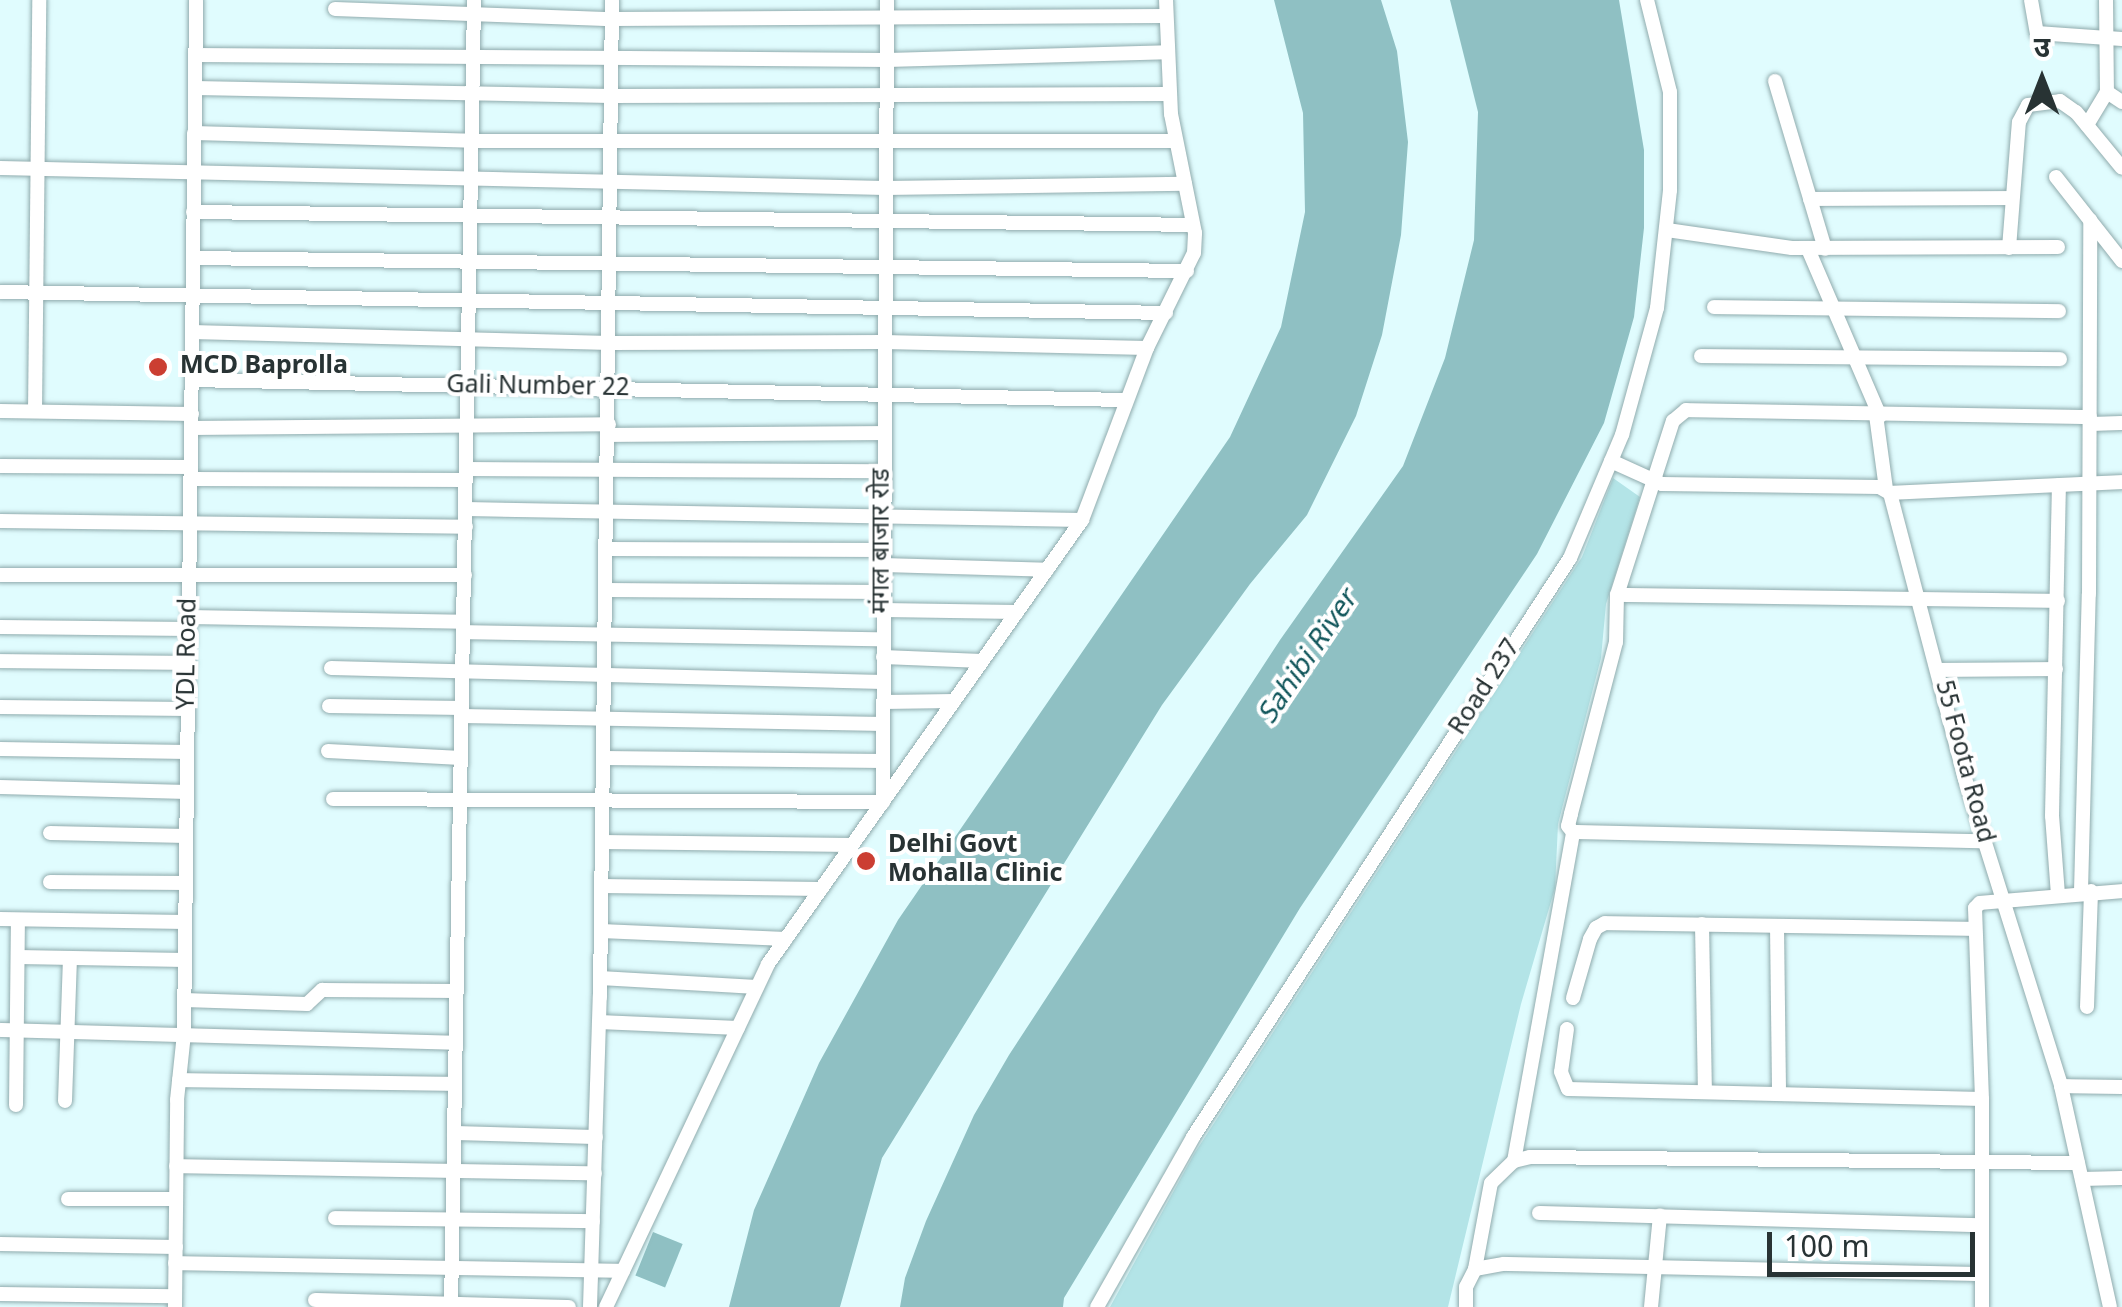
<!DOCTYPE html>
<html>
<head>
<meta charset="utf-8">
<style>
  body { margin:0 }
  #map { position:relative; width:2122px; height:1307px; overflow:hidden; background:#e0fcfe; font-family:Georgia,"Noto Sans Devanagari",serif }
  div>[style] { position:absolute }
  .green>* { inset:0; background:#b3e4e7 }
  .water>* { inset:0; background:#8fc0c3; transform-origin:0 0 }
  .roads { filter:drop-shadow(0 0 2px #90abad) drop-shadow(0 0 2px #90abad) }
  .minor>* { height:14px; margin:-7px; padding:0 7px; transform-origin:7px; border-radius:7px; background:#fff }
  .dots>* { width:28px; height:28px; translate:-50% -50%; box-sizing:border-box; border:5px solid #fff; border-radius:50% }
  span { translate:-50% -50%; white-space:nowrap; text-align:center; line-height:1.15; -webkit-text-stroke:8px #fff; paint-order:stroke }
  .poi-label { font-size:25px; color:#283334; font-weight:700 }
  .left { translate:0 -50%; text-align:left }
  .street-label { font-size:25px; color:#283334 }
  .water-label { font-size:28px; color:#11565b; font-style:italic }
  .north { position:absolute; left:1992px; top:30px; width:100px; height:100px; -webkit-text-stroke:8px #fff; paint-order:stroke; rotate:0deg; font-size:28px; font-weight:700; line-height:40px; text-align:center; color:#283334 }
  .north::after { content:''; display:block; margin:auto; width:35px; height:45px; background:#283334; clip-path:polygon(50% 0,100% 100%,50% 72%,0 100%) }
  .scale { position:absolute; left:1767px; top:1232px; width:208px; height:45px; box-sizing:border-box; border:5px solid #283334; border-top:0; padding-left:12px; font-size:30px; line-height:35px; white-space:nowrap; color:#283334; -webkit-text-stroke:8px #fff; paint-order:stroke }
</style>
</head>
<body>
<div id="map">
  <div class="green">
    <div style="clip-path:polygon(1613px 478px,1640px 497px,1606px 604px,1601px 658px,1558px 824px,1555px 888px,1521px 1004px,1448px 1307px,1110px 1307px,1194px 1154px,1582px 557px)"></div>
  </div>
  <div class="water">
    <div style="clip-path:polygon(1274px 0,1381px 0,1397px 51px,1408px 142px,1401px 235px,1382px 335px,1356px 416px,1307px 515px,1250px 584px,1162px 705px,882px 1158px,840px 1307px,729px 1307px,754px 1210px,819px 1063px,898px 920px,1230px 437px,1281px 327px,1305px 212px,1303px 113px)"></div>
    <div style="clip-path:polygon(1450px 0,1619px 0,1644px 150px,1644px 228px,1634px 317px,1604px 423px,1537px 554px,1300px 908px,1064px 1298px,1063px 1307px,900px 1307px,905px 1278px,926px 1221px,974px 1115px,1009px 1055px,1280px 640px,1403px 466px,1445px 358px,1474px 240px,1478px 112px)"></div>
    <div style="left:653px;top:1232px;width:32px;height:47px;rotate:22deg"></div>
  </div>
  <div class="roads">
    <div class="minor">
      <div style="left:2031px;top:0;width:34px;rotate:80deg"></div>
      <div style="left:2037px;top:33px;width:85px;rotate:4deg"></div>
      <div style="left:2106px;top:0;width:92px;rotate:89.4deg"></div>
      <div style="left:2107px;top:92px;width:18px;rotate:34deg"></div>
      <div style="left:335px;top:9px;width:277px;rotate:2.1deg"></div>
      <div style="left:612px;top:19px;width:554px;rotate:-0.31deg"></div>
      <div style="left:195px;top:55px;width:692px;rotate:0.41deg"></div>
      <div style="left:887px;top:60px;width:280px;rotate:-1.6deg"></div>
      <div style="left:1775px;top:81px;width:175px;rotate:73.4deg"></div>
      <div style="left:195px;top:88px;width:416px;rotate:1.1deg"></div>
      <div style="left:611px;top:96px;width:559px;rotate:-0.2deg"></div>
      <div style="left:2087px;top:125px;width:39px;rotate:-59deg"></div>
      <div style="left:194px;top:133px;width:278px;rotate:1.6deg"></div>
      <div style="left:472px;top:141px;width:704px"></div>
      <div style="left:0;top:168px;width:885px;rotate:1.29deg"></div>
      <div style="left:885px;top:188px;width:300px;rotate:-0.8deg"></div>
      <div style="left:2056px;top:177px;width:107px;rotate:51.8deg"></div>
      <div style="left:1810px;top:199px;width:202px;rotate:-0.3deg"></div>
      <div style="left:193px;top:212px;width:1000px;rotate:0.74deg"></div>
      <div style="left:1667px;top:230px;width:126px;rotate:8.2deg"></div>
      <div style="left:1792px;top:248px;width:266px;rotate:-0.2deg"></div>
      <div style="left:2009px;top:248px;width:126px;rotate:-85.5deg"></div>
      <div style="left:2019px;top:122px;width:19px;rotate:-62deg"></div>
      <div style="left:2028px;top:105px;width:32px;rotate:-7deg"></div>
      <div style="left:2060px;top:101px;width:19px;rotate:35deg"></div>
      <div style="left:2076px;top:112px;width:72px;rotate:50.6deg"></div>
      <div style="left:1808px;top:249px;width:182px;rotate:66.7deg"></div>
      <div style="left:193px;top:258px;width:994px;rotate:0.75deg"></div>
      <div style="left:0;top:292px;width:1166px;rotate:1.03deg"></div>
      <div style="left:1714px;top:307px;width:345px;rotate:0.7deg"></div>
      <div style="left:192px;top:332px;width:418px;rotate:1.5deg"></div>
      <div style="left:610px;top:343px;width:274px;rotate:-0.2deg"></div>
      <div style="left:884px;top:342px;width:263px;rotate:1.3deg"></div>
      <div style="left:1701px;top:356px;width:359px;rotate:0.5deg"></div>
      <div style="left:192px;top:380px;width:934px;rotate:1.23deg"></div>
      <div style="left:0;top:411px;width:192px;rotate:0.9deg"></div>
      <div style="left:35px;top:411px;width:411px;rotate:-89.4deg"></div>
      <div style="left:1876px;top:415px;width:75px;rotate:82.3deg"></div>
      <div style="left:2090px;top:424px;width:32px;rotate:-2deg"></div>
      <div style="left:191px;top:428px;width:418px;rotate:-0.5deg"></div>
      <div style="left:608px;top:435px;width:275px;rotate:-0.4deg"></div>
      <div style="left:1611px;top:461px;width:56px;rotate:24.3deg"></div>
      <div style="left:1662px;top:484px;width:217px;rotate:0.8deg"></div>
      <div style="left:1879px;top:487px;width:13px;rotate:29deg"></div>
      <div style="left:1890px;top:493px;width:299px;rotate:75.3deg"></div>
      <div style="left:1966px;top:782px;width:318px;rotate:72.6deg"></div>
      <div style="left:2061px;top:1086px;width:226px;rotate:77.5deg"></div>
      <div style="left:0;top:466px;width:191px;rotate:0.3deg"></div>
      <div style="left:466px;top:469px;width:417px;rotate:0.3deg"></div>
      <div style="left:191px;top:479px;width:275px;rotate:0.2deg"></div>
      <div style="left:1890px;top:493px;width:232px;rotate:-2.7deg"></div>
      <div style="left:466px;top:509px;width:616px;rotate:1.02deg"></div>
      <div style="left:0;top:521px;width:466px;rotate:0.7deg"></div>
      <div style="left:607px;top:549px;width:276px;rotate:0.2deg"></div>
      <div style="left:883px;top:565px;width:164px;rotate:1.7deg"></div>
      <div style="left:0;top:575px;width:465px"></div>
      <div style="left:606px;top:590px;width:277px;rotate:0.4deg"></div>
      <div style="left:1617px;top:595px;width:47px;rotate:91.2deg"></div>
      <div style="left:1616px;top:642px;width:178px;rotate:104.7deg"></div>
      <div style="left:1571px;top:814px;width:12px;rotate:104deg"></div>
      <div style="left:1568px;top:826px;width:8px;rotate:50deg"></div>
      <div style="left:1573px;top:832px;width:411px;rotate:1.3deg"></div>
      <div style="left:2058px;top:601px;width:441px;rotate:-179.2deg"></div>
      <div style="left:1617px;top:595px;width:183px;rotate:-72.2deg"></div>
      <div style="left:1673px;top:421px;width:17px;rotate:-40deg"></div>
      <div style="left:1686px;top:410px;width:404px;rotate:1deg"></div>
      <div style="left:883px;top:610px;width:134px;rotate:0.9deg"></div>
      <div style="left:189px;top:617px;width:274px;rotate:1deg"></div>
      <div style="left:0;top:627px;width:189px;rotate:0.6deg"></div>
      <div style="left:464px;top:632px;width:419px;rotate:1deg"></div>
      <div style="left:883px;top:657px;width:99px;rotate:2.3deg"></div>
      <div style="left:0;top:661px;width:189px;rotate:0.6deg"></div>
      <div style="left:331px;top:668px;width:552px;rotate:1.45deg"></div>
      <div style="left:1938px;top:670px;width:118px;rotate:-0.5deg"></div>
      <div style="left:883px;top:702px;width:71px;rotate:-0.8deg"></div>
      <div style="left:329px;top:706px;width:133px;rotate:0.9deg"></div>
      <div style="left:0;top:707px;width:188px;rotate:0.6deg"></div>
      <div style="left:462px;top:716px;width:421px;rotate:1.1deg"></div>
      <div style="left:0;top:749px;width:187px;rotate:0.9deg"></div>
      <div style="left:328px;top:751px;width:133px;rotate:3deg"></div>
      <div style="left:604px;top:758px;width:279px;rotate:0.6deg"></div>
      <div style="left:0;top:787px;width:187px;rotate:1.5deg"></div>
      <div style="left:333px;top:799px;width:550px;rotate:0.31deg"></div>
      <div style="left:883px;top:802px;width:802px;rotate:-89.71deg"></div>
      <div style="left:50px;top:833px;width:136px;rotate:1.3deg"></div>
      <div style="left:602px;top:842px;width:250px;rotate:0.7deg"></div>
      <div style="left:50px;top:882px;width:136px;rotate:0.4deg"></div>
      <div style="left:602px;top:886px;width:219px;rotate:0.8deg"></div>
      <div style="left:2081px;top:891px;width:297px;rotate:-88.5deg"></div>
      <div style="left:2089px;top:594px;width:374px;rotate:-89.8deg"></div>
      <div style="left:2058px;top:895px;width:79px;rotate:-94.3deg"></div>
      <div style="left:2052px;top:816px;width:331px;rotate:-88.8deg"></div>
      <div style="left:0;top:919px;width:185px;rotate:0.9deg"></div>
      <div style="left:1702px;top:924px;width:168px;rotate:89deg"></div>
      <div style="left:1777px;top:926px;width:168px;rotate:89.3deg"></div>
      <div style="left:601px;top:931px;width:185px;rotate:2.5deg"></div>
      <div style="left:18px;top:957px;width:167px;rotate:1deg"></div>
      <div style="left:600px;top:978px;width:157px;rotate:3.3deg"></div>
      <div style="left:1573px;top:998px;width:61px;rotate:-73.9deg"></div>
      <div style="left:1590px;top:939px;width:13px;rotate:-61deg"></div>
      <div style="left:1596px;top:928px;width:10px;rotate:-29deg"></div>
      <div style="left:1605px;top:923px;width:369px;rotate:0.9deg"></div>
      <div style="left:184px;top:1000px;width:123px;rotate:1.9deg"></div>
      <div style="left:307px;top:1004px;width:21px;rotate:-43deg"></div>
      <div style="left:322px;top:990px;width:135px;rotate:0.4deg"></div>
      <div style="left:2087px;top:1007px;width:116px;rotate:-88deg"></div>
      <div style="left:599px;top:1022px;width:139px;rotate:2.5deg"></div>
      <div style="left:1567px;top:1029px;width:43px;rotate:97.9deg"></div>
      <div style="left:1561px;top:1072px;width:18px;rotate:68deg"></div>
      <div style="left:1568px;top:1089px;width:414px;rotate:1.4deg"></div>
      <div style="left:0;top:1030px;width:456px;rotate:1.6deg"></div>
      <div style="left:179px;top:1080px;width:276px;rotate:0.8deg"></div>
      <div style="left:2061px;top:1086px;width:61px;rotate:0.9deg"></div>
      <div style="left:65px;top:1101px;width:143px;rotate:-88deg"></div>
      <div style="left:16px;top:1105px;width:185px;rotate:-89.4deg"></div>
      <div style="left:454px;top:1133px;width:142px;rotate:1.6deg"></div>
      <div style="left:1514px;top:1161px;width:334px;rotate:-79.8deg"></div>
      <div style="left:176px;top:1166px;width:419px;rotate:1deg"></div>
      <div style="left:2082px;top:1179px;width:40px;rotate:-1.4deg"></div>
      <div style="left:68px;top:1199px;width:108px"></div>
      <div style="left:1539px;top:1213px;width:443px;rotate:1.6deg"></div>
      <div style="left:335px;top:1218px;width:258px;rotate:0.7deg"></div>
      <div style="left:0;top:1244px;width:176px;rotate:1deg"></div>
      <div style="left:175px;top:1263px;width:448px;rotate:1deg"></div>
      <div style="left:1475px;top:1269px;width:87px;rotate:-79.5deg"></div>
      <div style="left:1491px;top:1183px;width:32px;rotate:-44deg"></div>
      <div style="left:1514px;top:1161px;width:16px;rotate:-14deg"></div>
      <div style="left:1530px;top:1157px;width:548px;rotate:0.63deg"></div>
      <div style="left:0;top:1294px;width:175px;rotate:0.7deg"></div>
      <div style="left:315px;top:1300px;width:254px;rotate:1.6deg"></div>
      <div style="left:175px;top:1307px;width:207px;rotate:-89.4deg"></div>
      <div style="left:177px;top:1100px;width:67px;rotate:-84deg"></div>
      <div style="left:184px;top:1033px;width:1033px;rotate:-89.33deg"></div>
      <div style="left:451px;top:1307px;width:1307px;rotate:-88.99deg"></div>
      <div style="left:590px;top:1307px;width:310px;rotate:-88.2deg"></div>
      <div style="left:600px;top:997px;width:997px;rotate:-89.31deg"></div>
      <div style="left:606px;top:1307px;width:379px;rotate:-64.7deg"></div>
      <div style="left:768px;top:964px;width:544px;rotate:-54.73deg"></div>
      <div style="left:1082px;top:520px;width:184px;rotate:-69.3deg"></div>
      <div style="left:1147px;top:348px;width:106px;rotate:-63.7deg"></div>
      <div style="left:1194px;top:253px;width:20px;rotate:-87deg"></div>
      <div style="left:1195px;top:233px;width:121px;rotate:-101.4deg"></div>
      <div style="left:1171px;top:114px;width:114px;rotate:-92.5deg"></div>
      <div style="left:1097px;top:1307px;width:195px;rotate:-60.5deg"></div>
      <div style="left:1193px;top:1137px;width:691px;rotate:-56.93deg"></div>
      <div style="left:1570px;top:558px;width:134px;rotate:-67.1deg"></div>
      <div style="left:1622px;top:435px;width:132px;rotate:-74.6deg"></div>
      <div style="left:1657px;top:308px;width:119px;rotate:-83.7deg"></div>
      <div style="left:1670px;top:190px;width:98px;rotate:-90deg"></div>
      <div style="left:1670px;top:92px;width:95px;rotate:-104deg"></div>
      <div style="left:1466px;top:1307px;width:20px;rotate:-90deg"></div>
      <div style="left:1466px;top:1287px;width:20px;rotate:-63deg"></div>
      <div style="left:1475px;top:1269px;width:29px;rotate:-10deg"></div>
      <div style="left:1504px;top:1264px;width:478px;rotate:1.2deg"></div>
      <div style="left:1651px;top:1307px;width:92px;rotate:-84.4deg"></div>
      <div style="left:1982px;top:1307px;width:208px;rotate:-90deg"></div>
      <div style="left:1982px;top:1099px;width:191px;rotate:-92.1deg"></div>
      <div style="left:1975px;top:908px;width:7px;rotate:-45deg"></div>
      <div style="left:1980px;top:903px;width:143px;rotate:-4.8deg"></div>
    </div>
  </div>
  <div class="dots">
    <div style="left:158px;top:367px;background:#cb3e32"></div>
    <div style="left:866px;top:861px;background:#cb3e32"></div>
  </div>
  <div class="poi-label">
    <span class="left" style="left:180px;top:367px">MCD Baprolla</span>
    <span class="left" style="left:888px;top:861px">Delhi Govt<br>Mohalla Clinic</span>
  </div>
  <div class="street-label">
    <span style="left:538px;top:388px;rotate:1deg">Gali Number 22</span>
    <span style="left:883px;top:541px;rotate:-90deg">मंगल बाजार रोड</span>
    <span style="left:189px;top:654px;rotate:-89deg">YDL Road</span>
    <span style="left:1486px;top:688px;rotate:-57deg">Road 237</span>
    <span style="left:1963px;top:762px;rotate:75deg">55 Foota Road</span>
  </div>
  <div class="water-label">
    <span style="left:1309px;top:658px;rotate:-56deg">Sahibi River</span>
  </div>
  <div class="north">उ</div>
  <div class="scale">100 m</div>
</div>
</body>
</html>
